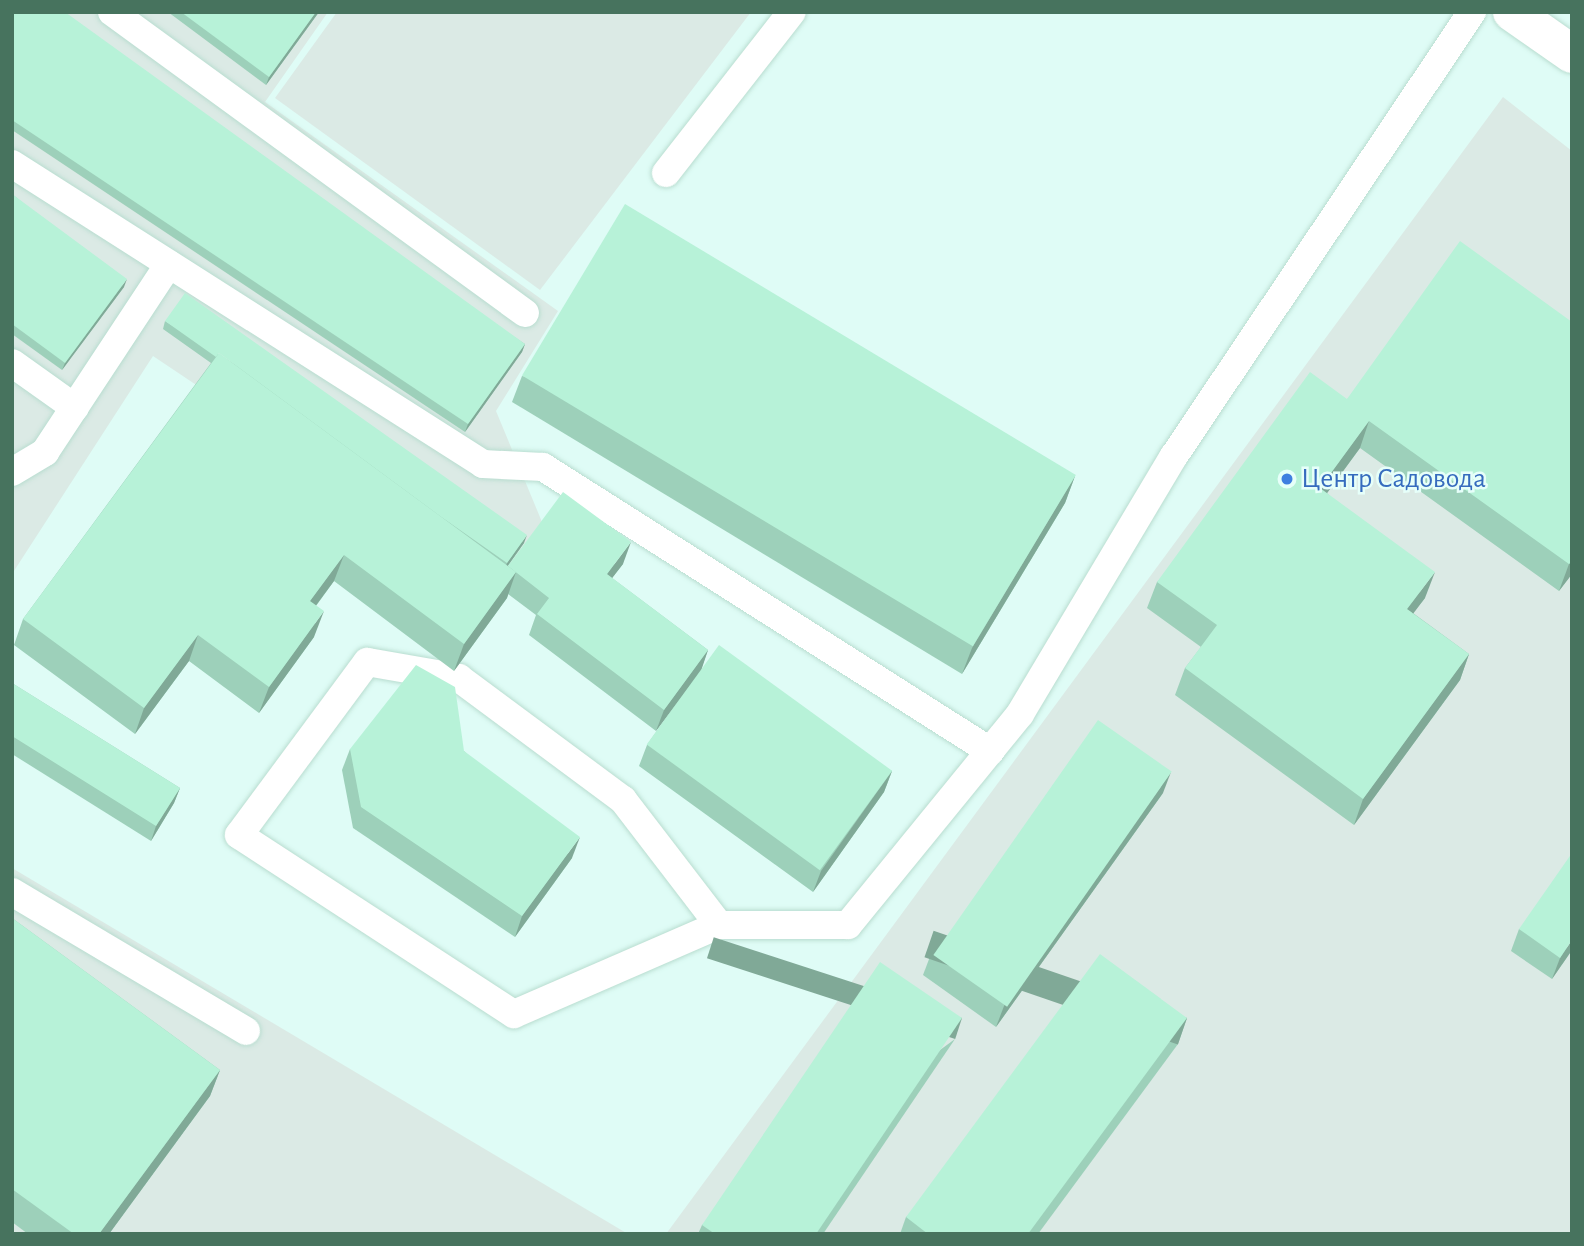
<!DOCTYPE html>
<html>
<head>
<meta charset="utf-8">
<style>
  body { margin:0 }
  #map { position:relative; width:1584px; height:1246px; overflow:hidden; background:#dffcf6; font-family:"Alegreya Sans",sans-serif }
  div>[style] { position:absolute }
  .industrial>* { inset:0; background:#dbeae5 }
  .roads { filter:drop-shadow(0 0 2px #b9ddd0) drop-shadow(0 0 2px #b9ddd0) }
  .lane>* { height:28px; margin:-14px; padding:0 14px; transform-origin:14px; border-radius:14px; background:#fff }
  .street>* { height:38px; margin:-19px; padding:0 19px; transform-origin:19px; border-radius:19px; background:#fff }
  .wall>* { inset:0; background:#9dd0ba }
  .shaded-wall>* { inset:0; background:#80a997; transform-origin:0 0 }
  .building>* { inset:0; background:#b7f2d8; transform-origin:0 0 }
  .dots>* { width:19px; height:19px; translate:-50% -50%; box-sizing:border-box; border:4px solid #e6fff9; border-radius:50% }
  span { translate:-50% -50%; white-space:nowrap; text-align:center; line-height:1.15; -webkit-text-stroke:5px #e6fff9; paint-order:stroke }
  .shop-label { font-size:28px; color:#366cbe }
  .left { translate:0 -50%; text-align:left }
  .frame { position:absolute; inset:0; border:14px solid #47735e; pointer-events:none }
</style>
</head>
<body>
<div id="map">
  <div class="industrial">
    <div style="clip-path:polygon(12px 12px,328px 12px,265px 102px,558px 311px,496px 411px,542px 522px,496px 586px,153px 356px,12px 574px)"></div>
    <div style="clip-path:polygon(337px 12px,751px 12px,540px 290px,275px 98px)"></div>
    <div style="clip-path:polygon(1503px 97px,1572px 151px,1572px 1234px,666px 1234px)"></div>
    <div style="clip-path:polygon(12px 868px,628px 1234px,12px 1234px)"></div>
  </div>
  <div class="roads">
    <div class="lane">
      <div style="left:112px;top:12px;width:511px;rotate:36.09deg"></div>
      <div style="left:12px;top:164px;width:558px;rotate:32.49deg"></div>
      <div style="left:483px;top:464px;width:60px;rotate:2.9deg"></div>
      <div style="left:543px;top:467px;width:530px;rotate:32.43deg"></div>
      <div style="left:666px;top:173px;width:204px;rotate:-52deg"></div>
      <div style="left:12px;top:363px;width:77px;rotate:35.5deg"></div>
      <div style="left:12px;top:472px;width:39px;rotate:-31deg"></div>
      <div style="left:45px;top:452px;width:225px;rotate:-56.6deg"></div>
      <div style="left:12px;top:892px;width:272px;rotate:30.7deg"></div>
      <div style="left:719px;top:925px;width:158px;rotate:-127.5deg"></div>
      <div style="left:623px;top:800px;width:204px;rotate:-143.4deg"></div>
      <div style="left:459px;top:678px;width:93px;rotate:-170.1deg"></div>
      <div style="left:367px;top:662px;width:215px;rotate:126.5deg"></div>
      <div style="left:239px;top:835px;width:328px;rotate:33.1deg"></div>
      <div style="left:514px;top:1014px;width:223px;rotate:-23.5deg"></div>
      <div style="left:719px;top:925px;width:129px"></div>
      <div style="left:848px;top:925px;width:272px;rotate:-50.8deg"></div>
      <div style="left:1020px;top:714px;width:300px;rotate:-59.2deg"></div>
      <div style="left:1174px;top:456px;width:535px;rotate:-56.13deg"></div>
    </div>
    <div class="street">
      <div style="left:1512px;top:12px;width:73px;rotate:35deg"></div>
    </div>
  </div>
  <div class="wall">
    <div style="clip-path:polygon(12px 12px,525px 344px,522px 352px,465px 432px,12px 130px)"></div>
    <div style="clip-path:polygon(168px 12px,319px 12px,266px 85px)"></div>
    <div style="clip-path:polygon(12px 194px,124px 287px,62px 370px,12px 334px)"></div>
    <div style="clip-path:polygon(165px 321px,524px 543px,508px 566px,623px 564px,612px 578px,708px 650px,701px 669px,892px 771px,884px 792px,813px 892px,639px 766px,647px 745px,683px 694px,656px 731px,529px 635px,536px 615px,508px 594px,507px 598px,454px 671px,334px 581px,316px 606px,314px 637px,259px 713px,189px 661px,135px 734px,14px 645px,23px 619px,211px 363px,163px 329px)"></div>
    <div style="clip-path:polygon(1572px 322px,1572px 574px,1559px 591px,1360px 448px,1327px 493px,1425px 598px,1413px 613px,1469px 654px,1460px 680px,1354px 825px,1175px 695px,1185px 668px,1201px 647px,1147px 608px,1157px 582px,1347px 399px)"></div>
    <div style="clip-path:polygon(522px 376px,1075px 476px,1065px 503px,962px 674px,512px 402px)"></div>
    <div style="clip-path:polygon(12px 683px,180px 788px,174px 803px,151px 841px,12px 754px)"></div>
    <div style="clip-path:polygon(350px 749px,464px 751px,572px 858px,515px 937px,353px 828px,342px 770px)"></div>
    <div style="clip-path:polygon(1163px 793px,996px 1027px,923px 975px,931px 954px)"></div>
    <div style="clip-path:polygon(12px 918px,220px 1070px,210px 1096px,109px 1234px,28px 1234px,12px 1222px)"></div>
    <div style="clip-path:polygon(1519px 929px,1572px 950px,1552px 979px,1511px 951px)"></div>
    <div style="clip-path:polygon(1187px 1018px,1178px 1044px,1038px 1234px,900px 1234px,906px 1217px)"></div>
    <div style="clip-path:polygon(955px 1039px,823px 1234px,698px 1234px,702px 1225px)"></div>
  </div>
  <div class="shaded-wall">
    <div style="clip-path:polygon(316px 12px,319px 12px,266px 85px,269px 77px)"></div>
    <div style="clip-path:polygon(127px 279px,124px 287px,62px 370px,65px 363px)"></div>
    <div style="clip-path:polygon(525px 344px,522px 352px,465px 432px,468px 424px)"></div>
    <div style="clip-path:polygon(1369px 421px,1360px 448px,1311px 515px,1320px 488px)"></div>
    <div style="clip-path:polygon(1075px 476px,1065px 503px,962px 674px,972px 648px)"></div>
    <div style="clip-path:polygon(527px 535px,524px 543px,504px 571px,507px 563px)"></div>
    <div style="clip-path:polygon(631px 542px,623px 564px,599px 595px,607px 574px)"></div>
    <div style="clip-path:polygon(344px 555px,334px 581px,300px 627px,310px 601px)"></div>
    <div style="clip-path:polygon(1572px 561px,1572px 574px,1559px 591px,1569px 564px)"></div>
    <div style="clip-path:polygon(516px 572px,507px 598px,454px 671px,464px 644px)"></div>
    <div style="clip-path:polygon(1435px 572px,1425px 598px,1397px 635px,1407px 609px)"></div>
    <div style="clip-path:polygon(324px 611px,314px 637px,259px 713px,269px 687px)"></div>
    <div style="clip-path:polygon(198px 635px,189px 661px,135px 734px,144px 708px)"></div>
    <div style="clip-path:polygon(708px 650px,701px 671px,656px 731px,664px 710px)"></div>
    <div style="clip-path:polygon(1469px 654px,1460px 680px,1354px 825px,1363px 799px)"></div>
    <div style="clip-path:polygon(892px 771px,884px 792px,813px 892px,821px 871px)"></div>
    <div style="clip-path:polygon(1171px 772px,1163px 793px,996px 1027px,1004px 1006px)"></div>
    <div style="clip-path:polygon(180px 788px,174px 803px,151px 841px,156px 826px)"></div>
    <div style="clip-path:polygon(580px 837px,572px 858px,515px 937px,522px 916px)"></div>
    <div style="clip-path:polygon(1572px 940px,1572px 950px,1552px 979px,1560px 958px)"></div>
    <div style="left:962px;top:1018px;width:22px;height:261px;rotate:108deg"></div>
    <div style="left:1187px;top:1018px;width:28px;height:268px;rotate:109deg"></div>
    <div style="clip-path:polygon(220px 1070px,210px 1096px,109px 1234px,99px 1234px)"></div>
  </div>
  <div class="building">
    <div style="clip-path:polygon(12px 12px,65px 12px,525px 344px,468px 424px,12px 120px)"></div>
    <div style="clip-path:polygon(181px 12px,316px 12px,269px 77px)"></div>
    <div style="clip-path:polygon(12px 194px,127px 279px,65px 363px,12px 324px)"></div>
    <div style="left:625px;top:204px;width:526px;height:200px;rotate:31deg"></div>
    <div style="clip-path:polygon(1460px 241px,1572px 322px,1572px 561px,1569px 564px,1369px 421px,1320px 488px,1435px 572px,1407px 609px,1469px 654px,1363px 799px,1185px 668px,1217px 625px,1157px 582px,1310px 372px,1347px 399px)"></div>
    <div style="clip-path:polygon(185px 293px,527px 535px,507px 563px,440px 516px,219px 353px,216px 357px,165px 321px)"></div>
    <div style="clip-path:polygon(219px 353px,516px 572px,464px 644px,344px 555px,310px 601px,324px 611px,269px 687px,198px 635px,144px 708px,23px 619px)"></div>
    <div style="clip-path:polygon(563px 492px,631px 542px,607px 574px,708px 650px,664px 710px,537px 614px,549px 598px,508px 566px)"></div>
    <div style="left:719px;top:645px;width:214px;height:123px;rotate:36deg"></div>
    <div style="clip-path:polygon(416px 665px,455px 687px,464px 751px,580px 837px,522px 916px,361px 807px,350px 749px)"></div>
    <div style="clip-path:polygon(12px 683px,180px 788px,156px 826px,12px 736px)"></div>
    <div style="left:1098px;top:720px;width:90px;height:287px;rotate:35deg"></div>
    <div style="clip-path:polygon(1572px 853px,1572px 940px,1560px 958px,1519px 929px)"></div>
    <div style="clip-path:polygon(12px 918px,220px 1070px,99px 1234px,74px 1234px,12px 1189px)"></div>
    <div style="clip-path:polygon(1100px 954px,1187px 1018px,1028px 1234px,928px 1234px,906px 1217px)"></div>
    <div style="clip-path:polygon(880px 962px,962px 1018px,816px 1234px,715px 1234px,702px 1225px)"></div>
  </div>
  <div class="dots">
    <div style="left:1287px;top:479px;background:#3f7fe0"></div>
  </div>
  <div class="shop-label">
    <span class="left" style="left:1301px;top:479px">Центр Садовода</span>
  </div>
  <div class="frame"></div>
</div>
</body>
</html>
